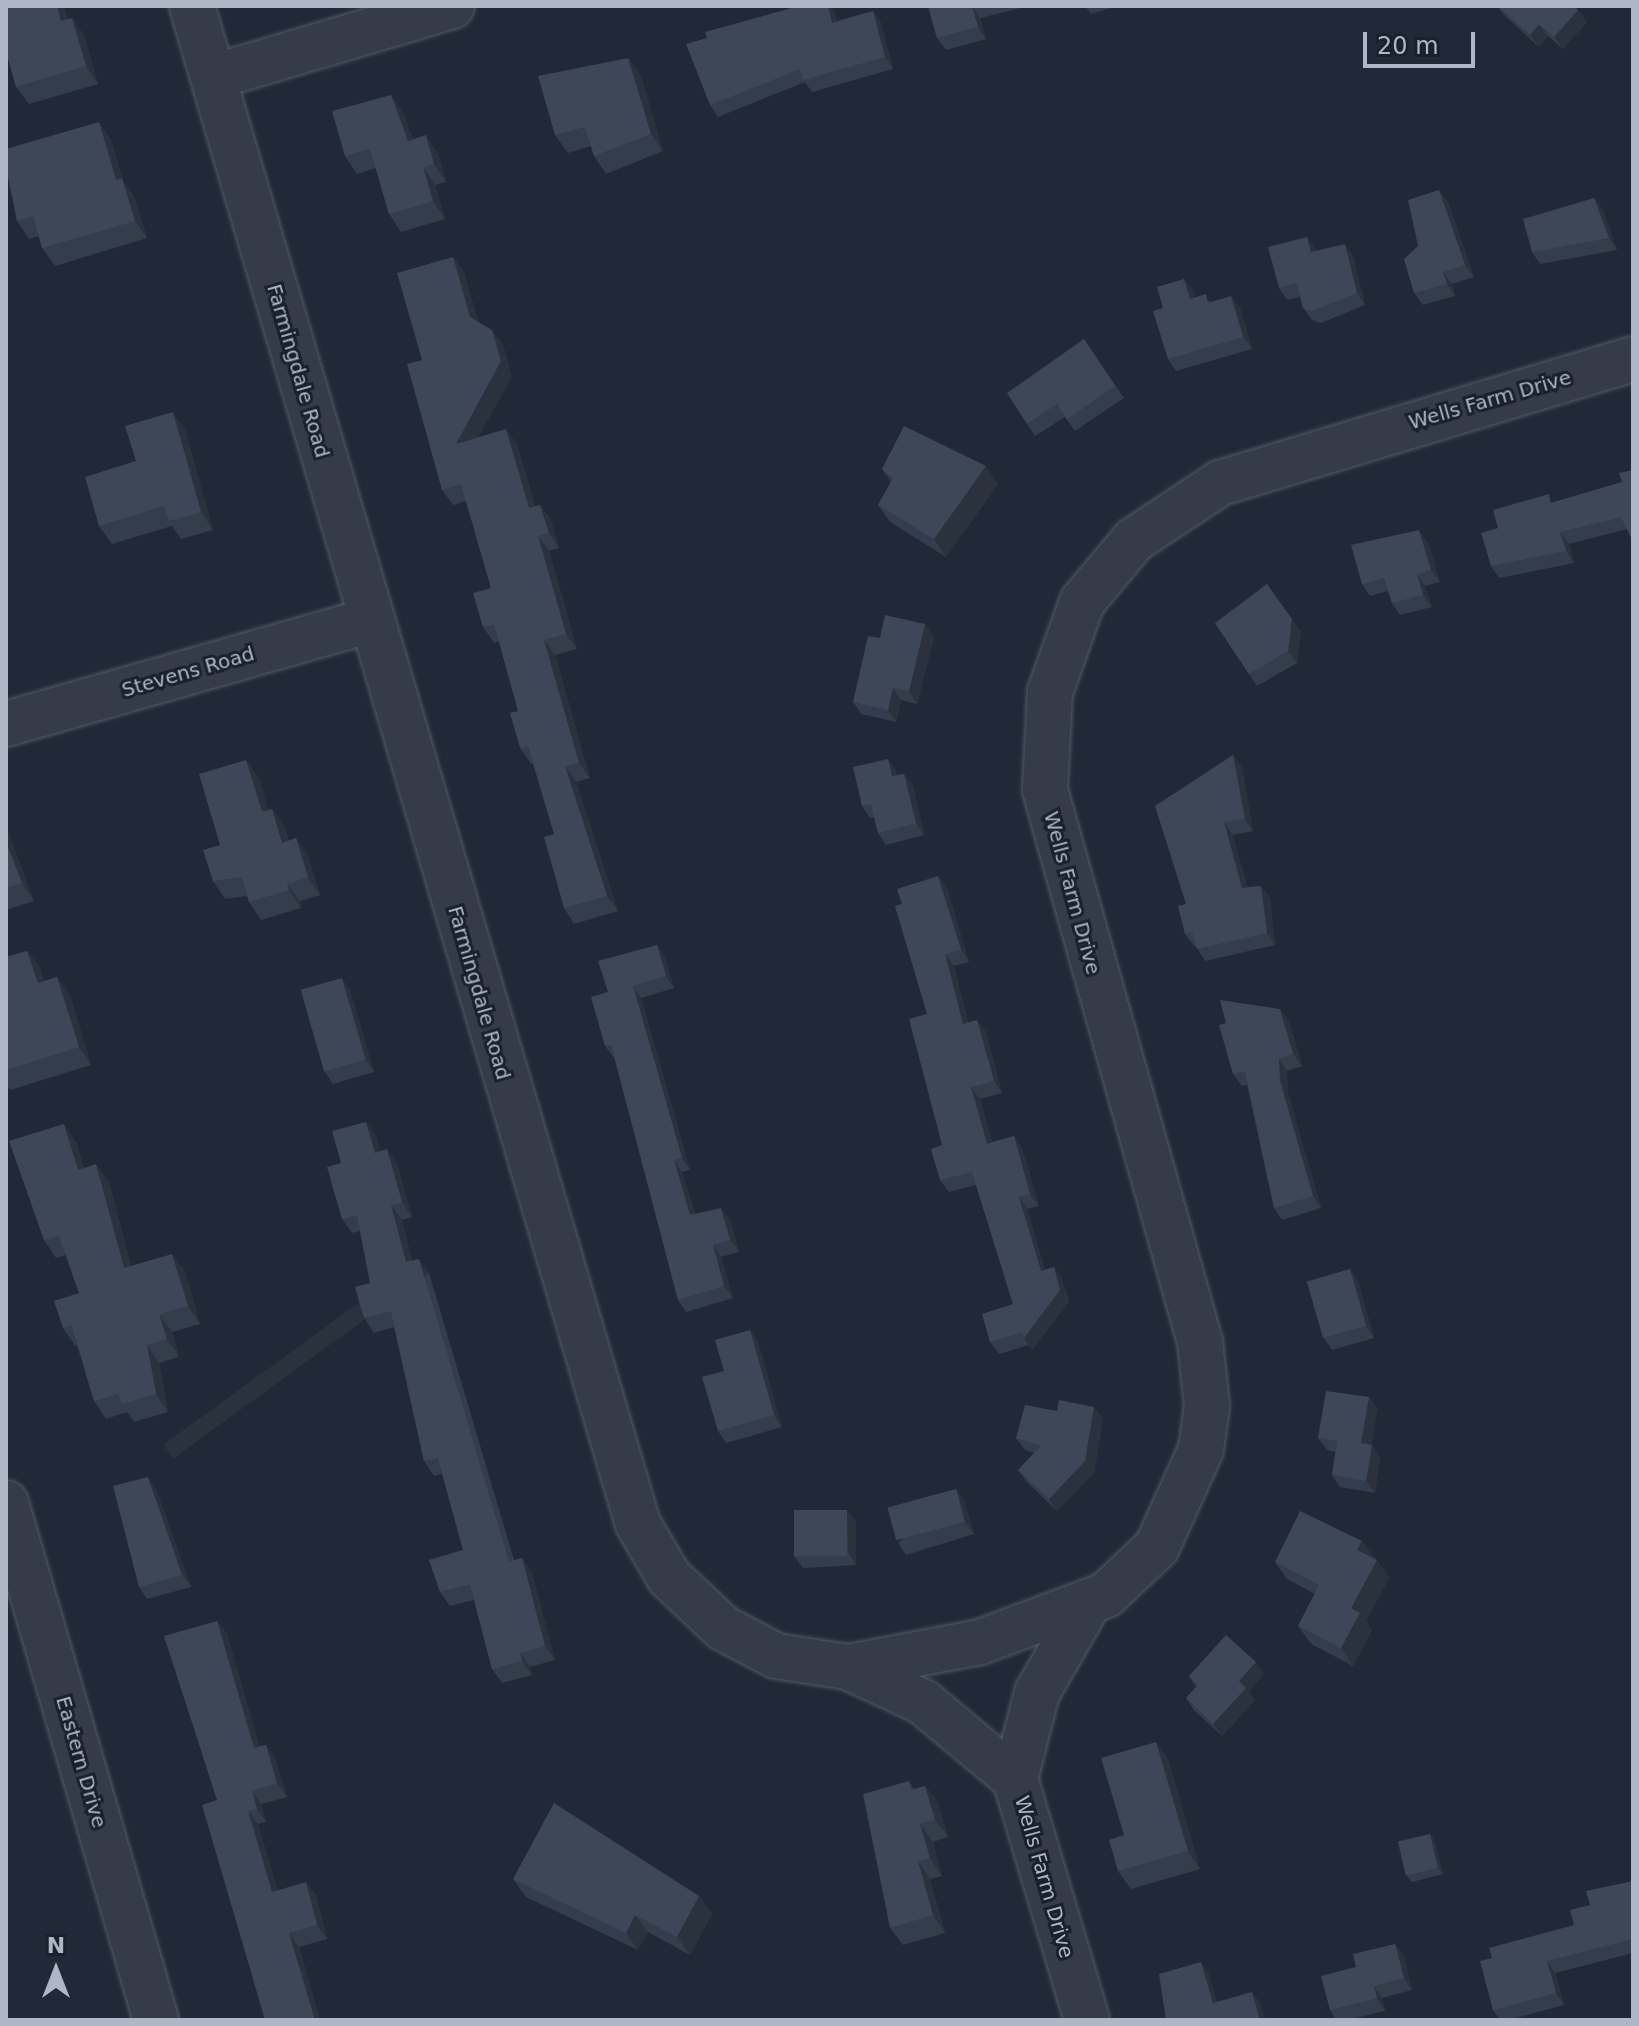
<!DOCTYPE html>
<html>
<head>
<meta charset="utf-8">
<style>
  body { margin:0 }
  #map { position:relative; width:1639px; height:2026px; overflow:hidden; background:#212938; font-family:"DejaVu Sans",sans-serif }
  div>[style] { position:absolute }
  .roads { filter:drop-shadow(0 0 2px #525967) drop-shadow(0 0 2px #525967) }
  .minor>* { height:44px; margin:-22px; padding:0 22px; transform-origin:22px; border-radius:22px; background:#353b49 }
  .wall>* { inset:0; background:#343d4c }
  .shaded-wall>* { inset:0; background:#2b323e; transform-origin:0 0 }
  .building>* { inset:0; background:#3d4758; transform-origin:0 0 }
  span { translate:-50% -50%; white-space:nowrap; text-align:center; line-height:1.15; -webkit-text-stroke:6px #1a202d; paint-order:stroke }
  .street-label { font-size:20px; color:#afb6c5 }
  .frame { position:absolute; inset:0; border:8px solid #afb6c5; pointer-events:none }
  .north { position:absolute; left:16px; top:1930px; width:80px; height:80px; -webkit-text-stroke:6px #1a202d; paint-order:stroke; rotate:0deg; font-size:22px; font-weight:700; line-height:32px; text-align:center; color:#afb6c5 }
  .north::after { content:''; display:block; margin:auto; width:28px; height:36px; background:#afb6c5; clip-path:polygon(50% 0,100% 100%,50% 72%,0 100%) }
  .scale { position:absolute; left:1363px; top:32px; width:112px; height:36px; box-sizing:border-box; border:4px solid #afb6c5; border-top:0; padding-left:10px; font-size:24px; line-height:28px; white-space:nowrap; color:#afb6c5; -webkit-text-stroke:6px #1a202d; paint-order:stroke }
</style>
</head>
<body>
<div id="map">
  <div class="roads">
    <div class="minor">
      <div style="left:192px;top:6px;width:1582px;rotate:73.63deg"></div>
      <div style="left:638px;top:1524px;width:61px;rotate:59.7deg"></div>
      <div style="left:669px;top:1577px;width:74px;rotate:43.4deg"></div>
      <div style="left:723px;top:1628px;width:60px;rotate:27.8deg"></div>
      <div style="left:776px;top:1656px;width:73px;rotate:8.7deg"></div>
      <div style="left:848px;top:1667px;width:83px;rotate:25deg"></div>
      <div style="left:923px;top:1702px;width:120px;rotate:39.9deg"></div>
      <div style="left:213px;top:77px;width:249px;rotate:-16.5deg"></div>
      <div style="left:6px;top:724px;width:380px;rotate:-15.9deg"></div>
      <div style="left:6px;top:1503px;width:538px;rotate:73.82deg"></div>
      <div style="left:848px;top:1667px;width:134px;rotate:-10.7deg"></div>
      <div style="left:980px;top:1642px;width:134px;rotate:-20.5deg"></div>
      <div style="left:1106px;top:1595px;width:70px;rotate:-43.3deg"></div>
      <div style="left:1157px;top:1547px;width:107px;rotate:-65.8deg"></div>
      <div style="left:1201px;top:1449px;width:43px;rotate:-82.1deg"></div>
      <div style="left:1207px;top:1406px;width:64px;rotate:-96.2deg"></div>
      <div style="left:1200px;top:1342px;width:573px;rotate:-105.68deg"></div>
      <div style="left:1045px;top:790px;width:98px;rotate:-87.1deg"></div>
      <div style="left:1050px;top:692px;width:96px;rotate:-70.4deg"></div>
      <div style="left:1082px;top:602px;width:81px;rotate:-50deg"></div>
      <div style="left:1134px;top:540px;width:103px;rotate:-33.5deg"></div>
      <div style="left:1220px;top:483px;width:431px;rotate:-16.7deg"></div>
      <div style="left:1087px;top:2020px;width:252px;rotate:-106.6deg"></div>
      <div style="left:1015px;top:1779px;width:89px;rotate:-75.7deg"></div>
      <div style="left:1037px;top:1693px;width:103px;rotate:-60.2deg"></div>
    </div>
  </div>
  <div class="wall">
    <div style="clip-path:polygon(799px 6px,831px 6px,834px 11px,837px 21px,873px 11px,881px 23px,893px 69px,812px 92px,805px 82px,718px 117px,710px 105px)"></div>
    <div style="clip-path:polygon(928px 6px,1030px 6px,980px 18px,986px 39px,946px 50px,937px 38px)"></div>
    <div style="clip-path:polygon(1085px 6px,1118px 6px,1091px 14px)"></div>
    <div style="clip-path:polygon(1497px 6px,1574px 6px,1587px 22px,1563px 49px,1548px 36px,1539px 47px,1503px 14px)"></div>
    <div style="clip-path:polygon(68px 19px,84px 35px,98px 84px,29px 104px,16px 87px)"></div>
    <div style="clip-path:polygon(628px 58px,641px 76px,663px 151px,606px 174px,594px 156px,591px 146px,568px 153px,555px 135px)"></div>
    <div style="clip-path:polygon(391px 95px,403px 112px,413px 139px,438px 153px,446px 182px,435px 185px,445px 219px,401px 232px,389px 214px,376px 168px,357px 174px,345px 156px)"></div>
    <div style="clip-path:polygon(99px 122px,111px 140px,123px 181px,134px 196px,147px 238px,55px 266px,42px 248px,39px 236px,29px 239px,17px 221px)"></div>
    <div style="clip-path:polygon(1594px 198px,1603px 210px,1617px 250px,1540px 264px,1532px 252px)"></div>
    <div style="clip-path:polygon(1448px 202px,1474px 277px,1452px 284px,1455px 296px,1423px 305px,1414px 293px,1418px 246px)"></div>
    <div style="clip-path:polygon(1316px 249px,1316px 251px,1353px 256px,1365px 305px,1321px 323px,1312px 320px,1303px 308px,1300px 297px,1287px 300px,1279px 288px)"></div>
    <div style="clip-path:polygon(453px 257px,464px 272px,478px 322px,503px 345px,512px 377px,478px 437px,517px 444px,535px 506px,540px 505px,551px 520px,559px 548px,549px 551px,577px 649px,555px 655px,590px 778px,576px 782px,618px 911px,574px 924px,564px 908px,554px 834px,533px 763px,531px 764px,520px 748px,518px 711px,499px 641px,494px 643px,483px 627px,491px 588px,466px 501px,453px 505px,442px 490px,422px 360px)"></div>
    <div style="clip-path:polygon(1184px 279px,1193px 291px,1195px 298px,1240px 308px,1252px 349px,1176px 371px,1168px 359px,1163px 308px)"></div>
    <div style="clip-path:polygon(1084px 339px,1124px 398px,1075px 431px,1065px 417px,1035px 436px,1027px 424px)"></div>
    <div style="clip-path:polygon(185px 430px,213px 530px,181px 539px,172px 526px,112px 544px,99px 526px,136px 461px)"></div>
    <div style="clip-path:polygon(882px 469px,998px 484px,946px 557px,890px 522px,878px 505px,891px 482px)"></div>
    <div style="clip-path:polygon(1633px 470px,1627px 529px,1569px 544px,1574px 563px,1499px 578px,1491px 566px,1498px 528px,1554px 502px,1622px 482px)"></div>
    <div style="clip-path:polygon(1428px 542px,1440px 582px,1425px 586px,1432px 607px,1400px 615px,1392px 603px,1388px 591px,1370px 596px,1362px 584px)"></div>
    <div style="clip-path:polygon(1215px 623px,1301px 631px,1297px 663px,1257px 686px)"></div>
    <div style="clip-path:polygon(925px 624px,934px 637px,917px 704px,901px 700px,896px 722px,861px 714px,853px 702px,880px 638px)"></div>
    <div style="clip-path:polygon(1233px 755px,1242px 768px,1253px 831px,1233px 835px,1247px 887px,1261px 886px,1270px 898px,1275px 945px,1205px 961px,1196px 946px,1194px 946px,1185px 934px,1186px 904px)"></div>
    <div style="clip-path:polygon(888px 759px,896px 771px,897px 775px,904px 774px,913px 786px,924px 835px,886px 845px,878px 833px,874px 817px,870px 818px,862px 806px)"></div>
    <div style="clip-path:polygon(246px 760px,259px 778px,268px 810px,272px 809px,285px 827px,289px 841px,296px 838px,308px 856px,320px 895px,300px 901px,301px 908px,261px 920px,249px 902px,247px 896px,225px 899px,213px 881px,220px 845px)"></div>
    <div style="clip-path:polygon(6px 827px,34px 901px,6px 910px)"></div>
    <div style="clip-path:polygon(938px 876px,947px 888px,969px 962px,954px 966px,968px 1023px,977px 1020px,986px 1032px,1002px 1093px,980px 1099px,992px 1142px,1014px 1136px,1022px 1148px,1039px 1206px,1027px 1209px,1045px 1270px,1054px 1267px,1062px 1279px,1069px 1302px,1032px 1350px,1029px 1345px,999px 1354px,990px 1342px,1013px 1304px,976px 1185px,949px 1192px,940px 1180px,942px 1145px,927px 1014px,902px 904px)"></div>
    <div style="clip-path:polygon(657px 945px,665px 957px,674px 988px,641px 998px,690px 1170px,682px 1172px,695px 1214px,730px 1220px,739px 1252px,721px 1257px,733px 1298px,686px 1312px,678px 1300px,615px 1058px,614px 1058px,605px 1046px,608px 992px)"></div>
    <div style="clip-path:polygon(27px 951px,40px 968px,44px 981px,57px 977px,70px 995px,91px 1065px,10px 1090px,6px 1084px,6px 957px)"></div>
    <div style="clip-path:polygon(350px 990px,374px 1072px,333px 1084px,325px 1072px)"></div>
    <div style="clip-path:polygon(1289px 1021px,1302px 1066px,1287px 1071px,1288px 1093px,1321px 1208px,1282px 1220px,1274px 1208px,1247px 1085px,1242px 1086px,1233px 1074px)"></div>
    <div style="clip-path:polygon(376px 1136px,380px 1152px,397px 1164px,412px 1217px,402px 1220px,412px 1261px,429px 1273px,514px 1560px,522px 1558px,532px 1573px,555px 1660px,530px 1667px,532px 1675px,502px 1683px,492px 1669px,474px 1600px,450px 1606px,440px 1592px,463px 1550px,442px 1474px,434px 1476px,424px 1461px,394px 1327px,374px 1333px,364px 1318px,370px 1283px,360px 1231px,352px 1233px,342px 1219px,341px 1163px)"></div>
    <div style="clip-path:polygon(76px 1142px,84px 1168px,109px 1182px,131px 1266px,185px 1271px,200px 1324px,172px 1332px,179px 1357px,159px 1363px,168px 1412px,134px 1422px,127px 1412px,106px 1419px,94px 1401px,77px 1345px,75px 1346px,63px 1328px,79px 1293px,66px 1255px,56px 1258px,44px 1240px)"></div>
    <div style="clip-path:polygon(1350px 1269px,1358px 1281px,1374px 1338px,1332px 1350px,1324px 1338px)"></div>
    <div style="clip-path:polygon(750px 1330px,758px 1342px,782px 1427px,726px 1443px,718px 1431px,724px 1371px)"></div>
    <div style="clip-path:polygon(1369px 1397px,1377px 1409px,1371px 1445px,1380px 1457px,1375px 1493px,1340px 1487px,1332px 1475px,1336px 1452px,1327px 1450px,1318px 1438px)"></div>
    <div style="clip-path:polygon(1094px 1407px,1103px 1419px,1094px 1473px,1057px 1511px,1027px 1482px,1018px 1470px,1034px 1453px,1025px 1450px,1016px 1438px,1057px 1411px)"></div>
    <div style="clip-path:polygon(156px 1489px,191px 1587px,147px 1599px,139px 1587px)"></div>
    <div style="clip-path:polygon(956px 1489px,964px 1501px,974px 1534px,906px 1555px,898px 1543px)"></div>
    <div style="clip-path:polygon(847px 1510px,856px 1522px,856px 1565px,803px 1568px,794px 1556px)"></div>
    <div style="clip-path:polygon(1375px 1558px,1389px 1578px,1366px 1621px,1372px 1630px,1353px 1666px,1311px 1644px,1298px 1626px,1315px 1594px,1287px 1579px,1275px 1562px)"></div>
    <div style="clip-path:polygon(217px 1621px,227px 1634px,259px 1746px,266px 1745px,275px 1758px,287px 1797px,261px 1804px,266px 1822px,258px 1824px,277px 1890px,316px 1895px,327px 1939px,299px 1947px,320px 2020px,217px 1800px)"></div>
    <div style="clip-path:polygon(1264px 1674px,1249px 1691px,1255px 1700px,1222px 1736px,1194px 1710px,1186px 1698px,1196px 1687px,1189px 1676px)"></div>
    <div style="clip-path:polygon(1156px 1742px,1168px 1759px,1200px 1869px,1131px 1889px,1118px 1871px,1124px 1835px)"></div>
    <div style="clip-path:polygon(909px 1781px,914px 1789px,925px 1786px,938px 1803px,948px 1837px,933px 1842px,942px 1876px,930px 1879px,945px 1933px,903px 1945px,890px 1928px)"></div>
    <div style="clip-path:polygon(1430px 1834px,1434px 1840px,1443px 1874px,1412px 1882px,1407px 1876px)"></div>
    <div style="clip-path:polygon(513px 1879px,699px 1896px,712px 1914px,690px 1955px,648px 1932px,638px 1950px,526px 1897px)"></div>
    <div style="clip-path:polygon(1633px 1881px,1633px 1953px,1555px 1973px,1564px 2005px,1508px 2020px,1500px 2020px,1493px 2010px,1492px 1958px,1574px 1925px)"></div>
    <div style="clip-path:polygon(1395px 1944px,1404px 1956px,1412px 1990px,1382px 1998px,1385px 2011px,1347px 2020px,1336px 2020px,1330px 2010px,1356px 1967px)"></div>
  </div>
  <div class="shaded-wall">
    <div style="clip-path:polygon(57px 6px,64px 6px,74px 39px,61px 21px)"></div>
    <div style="clip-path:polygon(828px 6px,831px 6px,834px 11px,841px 35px,832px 23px)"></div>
    <div style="clip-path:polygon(972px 6px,980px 18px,986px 39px,978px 27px)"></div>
    <div style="clip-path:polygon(1578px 10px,1587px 22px,1563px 49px,1554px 37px)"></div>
    <div style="clip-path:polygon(873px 11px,881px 23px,893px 69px,885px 57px)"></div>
    <div style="clip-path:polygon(72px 18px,84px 35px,98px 84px,86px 66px)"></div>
    <div style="clip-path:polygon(1539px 24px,1548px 36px,1539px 47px,1530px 35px)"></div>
    <div style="clip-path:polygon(628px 58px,641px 76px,663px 151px,651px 134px)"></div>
    <div style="clip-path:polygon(391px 95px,403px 112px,420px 158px,408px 141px)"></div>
    <div style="clip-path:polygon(99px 122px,111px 140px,123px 181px,134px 196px,147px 238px,135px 221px,116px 180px)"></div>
    <div style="clip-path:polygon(426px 135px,438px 153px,446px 182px,434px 164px)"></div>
    <div style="clip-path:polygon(423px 167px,435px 185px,445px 219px,433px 201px)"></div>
    <div style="clip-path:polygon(1439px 190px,1448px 202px,1474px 277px,1465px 265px)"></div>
    <div style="clip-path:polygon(1594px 198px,1603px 210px,1617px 250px,1609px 238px)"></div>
    <div style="clip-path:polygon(1307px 237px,1316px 249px,1320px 264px,1311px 252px)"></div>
    <div style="clip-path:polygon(1345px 244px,1353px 256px,1365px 305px,1357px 293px)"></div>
    <div style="clip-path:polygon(453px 257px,464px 272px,481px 333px,470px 317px)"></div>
    <div style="clip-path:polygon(1443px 272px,1452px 284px,1455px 296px,1447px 284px)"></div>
    <div style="clip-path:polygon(1184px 279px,1193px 291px,1199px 311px,1190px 299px)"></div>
    <div style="clip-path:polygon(1231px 296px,1240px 308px,1252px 349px,1243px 337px)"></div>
    <div style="clip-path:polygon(492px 330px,503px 345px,512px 377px,466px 459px,456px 444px)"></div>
    <div style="clip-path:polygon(173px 412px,185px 430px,213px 530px,201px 512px)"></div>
    <div style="clip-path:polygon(506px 429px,517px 444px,540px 523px,529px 508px)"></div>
    <div style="clip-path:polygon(986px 466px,998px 484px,946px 557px,934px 539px)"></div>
    <div style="clip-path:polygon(540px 505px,551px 520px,559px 548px,549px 533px)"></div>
    <div style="clip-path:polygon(1419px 530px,1428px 542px,1440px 582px,1431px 570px)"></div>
    <div style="clip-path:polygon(1560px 532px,1569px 544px,1574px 563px,1566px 551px)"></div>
    <div style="clip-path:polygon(538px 536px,549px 551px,577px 649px,566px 634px)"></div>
    <div style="clip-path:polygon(1417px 574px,1425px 586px,1432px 607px,1423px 595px)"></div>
    <div style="clip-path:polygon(1292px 619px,1301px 631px,1297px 663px,1288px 651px)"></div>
    <div style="clip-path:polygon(925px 624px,934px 637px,917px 704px,909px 691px)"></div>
    <div style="clip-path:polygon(544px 640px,555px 655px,590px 778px,579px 763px)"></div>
    <div style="clip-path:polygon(893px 688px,901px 700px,896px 722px,888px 710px)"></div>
    <div style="clip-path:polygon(1233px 755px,1242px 768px,1253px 831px,1245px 819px)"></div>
    <div style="clip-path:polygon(888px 759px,896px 771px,900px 789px,892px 776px)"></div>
    <div style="clip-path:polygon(246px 760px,259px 778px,274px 830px,262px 812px)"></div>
    <div style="clip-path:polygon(565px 766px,576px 782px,618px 911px,607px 896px)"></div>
    <div style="clip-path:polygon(904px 774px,913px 786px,924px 835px,916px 823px)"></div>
    <div style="clip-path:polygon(272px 809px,285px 827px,295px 860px,282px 843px)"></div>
    <div style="clip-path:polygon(1224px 822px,1233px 835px,1250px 900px,1242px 888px)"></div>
    <div style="clip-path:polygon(6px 827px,34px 901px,22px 883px,6px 842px)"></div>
    <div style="clip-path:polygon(296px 838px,308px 856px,320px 895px,308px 877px)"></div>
    <div style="clip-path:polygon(938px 876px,947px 888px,969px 962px,961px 950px)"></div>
    <div style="clip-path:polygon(287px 884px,300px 901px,301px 908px,289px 890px)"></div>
    <div style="clip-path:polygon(1261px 886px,1270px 898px,1275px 945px,1267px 933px)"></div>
    <div style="clip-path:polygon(657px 945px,665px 957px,674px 988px,666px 976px)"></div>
    <div style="clip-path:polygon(27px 951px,40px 968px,50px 1001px,38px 983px)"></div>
    <div style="clip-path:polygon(945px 954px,954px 966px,972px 1036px,963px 1024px)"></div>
    <div style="clip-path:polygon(57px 977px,70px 995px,91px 1065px,79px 1047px)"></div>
    <div style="clip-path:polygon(342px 978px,350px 990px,374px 1072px,366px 1060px)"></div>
    <div style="clip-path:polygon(633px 986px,641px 998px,690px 1170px,682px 1158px)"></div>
    <div style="clip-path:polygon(1280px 1009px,1289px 1021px,1302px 1066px,1293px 1054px)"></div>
    <div style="clip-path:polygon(977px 1020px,986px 1032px,1002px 1093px,994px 1081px)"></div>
    <div style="clip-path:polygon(1279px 1059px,1287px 1071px,1288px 1093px,1321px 1208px,1313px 1196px,1280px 1081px)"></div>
    <div style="clip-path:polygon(971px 1087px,980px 1099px,996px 1156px,987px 1144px)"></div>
    <div style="clip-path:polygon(366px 1122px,376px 1136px,385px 1168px,375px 1153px)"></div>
    <div style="clip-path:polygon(64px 1124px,76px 1142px,90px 1187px,78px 1170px)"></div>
    <div style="clip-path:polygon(1014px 1136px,1022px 1148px,1039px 1206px,1030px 1194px)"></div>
    <div style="clip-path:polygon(387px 1149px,397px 1164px,412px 1217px,402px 1202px)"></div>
    <div style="clip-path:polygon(674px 1160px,682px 1172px,698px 1227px,690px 1215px)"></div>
    <div style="clip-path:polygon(96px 1164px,109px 1182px,136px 1286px,124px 1268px)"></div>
    <div style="clip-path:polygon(1019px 1197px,1027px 1209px,1049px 1283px,1041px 1271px)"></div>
    <div style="clip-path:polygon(391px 1205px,402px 1220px,416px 1277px,406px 1262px)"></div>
    <div style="clip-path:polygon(721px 1208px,730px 1220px,739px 1252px,730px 1240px)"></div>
    <div style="clip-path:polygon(713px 1245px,721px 1257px,733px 1298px,724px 1286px)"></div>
    <div style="clip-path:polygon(172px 1254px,185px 1271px,200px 1324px,188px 1306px)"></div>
    <div style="left:419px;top:1259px;width:17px;height:316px;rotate:54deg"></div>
    <div style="clip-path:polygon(1054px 1267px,1062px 1279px,1069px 1302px,1032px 1350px,1024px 1338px)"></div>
    <div style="clip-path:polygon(1350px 1269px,1358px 1281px,1374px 1338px,1366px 1326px)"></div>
    <div style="clip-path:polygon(159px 1314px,172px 1332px,179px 1357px,167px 1339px)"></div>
    <div style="clip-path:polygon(750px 1330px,758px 1342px,782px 1427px,774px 1415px)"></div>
    <div style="clip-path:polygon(147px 1345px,159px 1363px,168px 1412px,156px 1394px)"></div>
    <div style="clip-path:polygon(1369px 1397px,1377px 1409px,1370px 1455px,1361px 1443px)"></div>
    <div style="clip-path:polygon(1094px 1407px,1103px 1419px,1094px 1473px,1057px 1511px,1049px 1499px)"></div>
    <div style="clip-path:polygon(1372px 1445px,1380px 1457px,1375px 1493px,1366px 1481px)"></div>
    <div style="clip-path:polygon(148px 1477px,156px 1489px,191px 1587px,182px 1575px)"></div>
    <div style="clip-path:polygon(956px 1489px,964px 1501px,974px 1534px,965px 1522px)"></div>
    <div style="clip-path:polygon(847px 1510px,856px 1522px,856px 1565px,848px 1552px)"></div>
    <div style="clip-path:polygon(1362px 1541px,1375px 1558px,1370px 1568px,1357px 1550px)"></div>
    <div style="clip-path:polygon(522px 1558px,532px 1573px,555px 1660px,545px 1646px)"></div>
    <div style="clip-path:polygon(1377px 1560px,1389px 1578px,1366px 1621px,1372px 1630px,1353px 1666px,1341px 1648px,1351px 1608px)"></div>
    <div style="clip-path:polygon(217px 1621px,227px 1634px,264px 1761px,254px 1748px)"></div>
    <div style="clip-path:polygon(520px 1653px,530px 1667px,532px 1675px,522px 1661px)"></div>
    <div style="clip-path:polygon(1256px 1662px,1264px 1674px,1249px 1691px,1255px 1700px,1222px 1736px,1213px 1724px,1239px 1681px)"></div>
    <div style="clip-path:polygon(1156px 1742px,1168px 1759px,1200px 1869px,1188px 1851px)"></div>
    <div style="clip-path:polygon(266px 1745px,275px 1758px,287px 1797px,277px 1783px)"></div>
    <div style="clip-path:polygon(925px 1786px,938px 1803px,948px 1837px,935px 1820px)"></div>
    <div style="clip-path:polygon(252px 1791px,261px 1804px,266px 1822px,257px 1809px)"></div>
    <div style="clip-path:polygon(248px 1811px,258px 1824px,282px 1905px,272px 1892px)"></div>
    <div style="clip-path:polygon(920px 1824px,933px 1842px,942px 1876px,930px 1858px)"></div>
    <div style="clip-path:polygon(1430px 1834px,1434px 1840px,1443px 1874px,1438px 1868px)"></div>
    <div style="clip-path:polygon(918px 1861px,930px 1879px,945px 1933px,933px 1915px)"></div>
    <div style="clip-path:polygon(306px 1882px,316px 1895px,327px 1939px,317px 1925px)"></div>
    <div style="clip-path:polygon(699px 1896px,712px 1914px,690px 1955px,677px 1937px)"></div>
    <div style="clip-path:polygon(635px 1915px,648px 1932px,638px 1950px,626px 1933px)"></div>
    <div style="clip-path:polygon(289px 1933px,299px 1947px,320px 2020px,315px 2020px)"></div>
    <div style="clip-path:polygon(1395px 1944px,1404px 1956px,1412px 1990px,1404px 1978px)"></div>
    <div style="clip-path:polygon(1547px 1961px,1555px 1973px,1564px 2005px,1556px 1993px)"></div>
    <div style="clip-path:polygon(1201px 1962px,1209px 1974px,1221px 2015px,1213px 2003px)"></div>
    <div style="clip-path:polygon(1374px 1986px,1382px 1998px,1385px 2011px,1377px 1998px)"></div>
    <div style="clip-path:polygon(1252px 1992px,1261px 2004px,1265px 2020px,1260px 2020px)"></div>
  </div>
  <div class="building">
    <div style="clip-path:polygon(6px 6px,57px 6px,61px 21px,72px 18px,86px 66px,16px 87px,6px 52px)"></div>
    <div style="clip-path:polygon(799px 6px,828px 6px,832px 23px,873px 11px,885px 57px,803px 80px,800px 69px,710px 105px,686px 44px,707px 38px,705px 32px)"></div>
    <div style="clip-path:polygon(928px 6px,972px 6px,978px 27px,937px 38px)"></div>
    <div style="clip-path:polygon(1498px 6px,1574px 6px,1578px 10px,1554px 37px,1539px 24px,1530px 35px)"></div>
    <div style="clip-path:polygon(628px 58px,651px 134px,594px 156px,585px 127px,555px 135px,538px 76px)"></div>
    <div style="clip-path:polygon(391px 95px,408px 141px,426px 135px,434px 164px,423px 167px,433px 201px,389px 214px,370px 149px,345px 156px,332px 111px)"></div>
    <div style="clip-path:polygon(99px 122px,116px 180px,122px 178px,135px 221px,42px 248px,33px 216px,17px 221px,6px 167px,6px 149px)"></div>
    <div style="clip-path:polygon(1439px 190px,1465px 265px,1443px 272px,1447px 284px,1414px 293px,1404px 259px,1418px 246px,1408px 200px)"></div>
    <div style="clip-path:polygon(1594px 198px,1609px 238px,1532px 252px,1523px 219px)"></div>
    <div style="clip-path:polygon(1307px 237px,1311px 252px,1345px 244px,1357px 293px,1312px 311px,1303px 308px,1297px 283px,1279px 288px,1268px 247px)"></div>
    <div style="clip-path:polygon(453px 257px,470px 317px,492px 330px,501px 361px,456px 444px,506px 429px,529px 508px,540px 505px,549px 533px,538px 536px,566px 634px,544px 640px,579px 763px,565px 766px,607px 896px,564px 908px,544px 837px,554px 834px,528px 746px,520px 748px,510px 713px,518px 711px,494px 624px,483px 627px,473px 593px,491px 588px,461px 484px,442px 490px,407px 364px,422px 360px,397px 273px)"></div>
    <div style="clip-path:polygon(1184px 279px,1190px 299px,1206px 294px,1208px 303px,1231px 296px,1243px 337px,1168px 359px,1153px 311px,1163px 308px,1157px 287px)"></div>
    <div style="clip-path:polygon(1084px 339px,1115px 386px,1067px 419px,1057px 404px,1027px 424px,1007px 393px)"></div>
    <div style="clip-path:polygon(173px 412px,201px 512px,169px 521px,164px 506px,99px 526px,85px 477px,136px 461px,125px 426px)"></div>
    <div style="clip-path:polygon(904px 426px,986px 466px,934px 539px,878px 505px,893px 478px,882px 469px)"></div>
    <div style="clip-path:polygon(1633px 470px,1633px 542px,1621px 517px,1560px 532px,1566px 551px,1491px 566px,1481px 533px,1498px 528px,1493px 510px,1549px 494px,1551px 503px,1622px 482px,1619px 473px)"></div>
    <div style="clip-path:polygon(1419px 530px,1431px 570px,1417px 574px,1423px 595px,1392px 603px,1384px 578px,1362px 584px,1351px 545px)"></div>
    <div style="clip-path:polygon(1267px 584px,1292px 619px,1288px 651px,1249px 674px,1215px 623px)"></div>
    <div style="clip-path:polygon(885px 615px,925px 624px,909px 691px,893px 688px,888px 710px,853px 702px,868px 636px,880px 638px)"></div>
    <div style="clip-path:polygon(1233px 755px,1245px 819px,1224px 822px,1242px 888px,1261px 886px,1267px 933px,1197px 949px,1192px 932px,1185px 934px,1178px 906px,1186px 904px,1155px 806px)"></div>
    <div style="clip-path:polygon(888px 759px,892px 776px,904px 774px,916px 823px,878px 833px,871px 804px,862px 806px,853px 767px)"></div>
    <div style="clip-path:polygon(246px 760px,262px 812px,272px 809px,282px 843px,296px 838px,308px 877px,287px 884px,289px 890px,249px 902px,242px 877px,213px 881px,203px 850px,220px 845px,199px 774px)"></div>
    <div style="clip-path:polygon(6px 842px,22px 883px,6px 888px)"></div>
    <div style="clip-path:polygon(938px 876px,961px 950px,945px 954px,963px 1024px,977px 1020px,994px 1081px,971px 1087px,987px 1144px,1014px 1136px,1030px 1194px,1019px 1197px,1041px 1271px,1054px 1267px,1060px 1290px,1024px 1338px,1022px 1332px,990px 1342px,982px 1314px,1013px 1304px,972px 1172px,940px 1180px,931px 1149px,942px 1145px,909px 1019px,927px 1014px,895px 906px,902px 904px,897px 889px)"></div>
    <div style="clip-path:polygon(657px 945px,666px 976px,633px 986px,682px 1158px,674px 1160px,690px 1215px,721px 1208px,730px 1240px,713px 1245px,724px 1286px,678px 1300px,611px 1045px,605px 1046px,591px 997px,608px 992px,598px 961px)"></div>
    <div style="clip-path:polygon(27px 951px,38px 983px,57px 977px,79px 1047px,6px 1070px,6px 957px)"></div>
    <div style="left:342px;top:978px;width:85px;height:43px;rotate:74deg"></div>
    <div style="clip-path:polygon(1220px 1000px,1280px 1009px,1293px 1054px,1279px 1059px,1280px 1081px,1313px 1196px,1274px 1208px,1245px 1071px,1233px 1074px,1219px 1025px,1226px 1023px)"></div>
    <div style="clip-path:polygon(366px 1122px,375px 1153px,387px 1149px,402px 1202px,391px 1205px,406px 1262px,419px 1259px,509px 1562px,522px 1558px,545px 1646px,520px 1653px,522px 1661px,492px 1669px,470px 1584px,440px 1592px,429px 1560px,463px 1550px,438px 1458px,424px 1461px,391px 1311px,364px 1318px,355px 1287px,370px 1283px,357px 1215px,342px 1219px,327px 1167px,341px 1163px,332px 1131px)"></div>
    <div style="clip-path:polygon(64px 1124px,78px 1170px,96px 1164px,124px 1268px,172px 1254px,188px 1306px,159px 1314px,167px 1339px,147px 1345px,156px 1394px,122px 1404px,118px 1394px,94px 1401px,72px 1326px,63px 1328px,54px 1301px,79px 1293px,59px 1236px,44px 1240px,9px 1141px)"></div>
    <div style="left:1350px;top:1269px;width:59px;height:45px;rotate:74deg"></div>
    <div style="clip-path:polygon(750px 1330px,774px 1415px,718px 1431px,702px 1377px,724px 1371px,715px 1340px)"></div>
    <div style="clip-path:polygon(1326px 1391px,1369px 1397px,1361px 1443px,1372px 1445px,1366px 1481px,1332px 1475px,1337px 1441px,1318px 1438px)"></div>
    <div style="clip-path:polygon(1059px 1400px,1094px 1407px,1085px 1461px,1049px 1499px,1018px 1470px,1041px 1446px,1016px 1438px,1025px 1405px,1057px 1411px)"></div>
    <div style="clip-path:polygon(148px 1477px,182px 1575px,139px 1587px,113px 1486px)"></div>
    <div style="left:956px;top:1489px;width:34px;height:71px;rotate:75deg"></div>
    <div style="left:794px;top:1510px;width:53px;height:46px"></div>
    <div style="clip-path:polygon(1300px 1511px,1362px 1541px,1357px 1550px,1377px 1560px,1351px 1608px,1360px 1613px,1341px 1648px,1298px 1626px,1319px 1585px,1275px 1562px)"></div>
    <div style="clip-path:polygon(217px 1621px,254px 1748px,266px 1745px,277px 1783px,252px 1791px,257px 1809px,248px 1811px,272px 1892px,306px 1882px,317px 1925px,289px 1933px,315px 2020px,265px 2020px,202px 1805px,217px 1800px,164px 1636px)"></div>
    <div style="clip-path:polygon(1226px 1635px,1256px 1662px,1239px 1681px,1246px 1688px,1213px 1724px,1186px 1698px,1198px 1685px,1189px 1676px)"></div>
    <div style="clip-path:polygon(1156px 1742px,1188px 1851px,1118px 1871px,1109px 1840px,1124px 1835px,1101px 1758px)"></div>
    <div style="clip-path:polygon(909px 1781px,911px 1790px,925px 1786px,935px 1820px,920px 1824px,930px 1858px,918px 1861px,933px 1915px,890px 1928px,863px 1794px)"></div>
    <div style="clip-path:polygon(554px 1803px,699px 1896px,677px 1937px,635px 1915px,626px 1933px,513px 1879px)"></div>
    <div style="left:1430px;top:1834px;width:35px;height:33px;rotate:77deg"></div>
    <div style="clip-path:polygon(1633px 1881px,1633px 1939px,1547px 1961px,1556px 1993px,1493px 2010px,1480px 1961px,1492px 1958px,1489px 1948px,1574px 1925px,1570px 1910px,1590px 1905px,1586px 1891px)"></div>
    <div style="clip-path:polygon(1395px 1944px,1404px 1978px,1374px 1986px,1377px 1998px,1330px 2010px,1321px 1976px,1356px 1967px,1353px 1954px)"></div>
    <div style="clip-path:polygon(1201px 1962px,1213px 2003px,1252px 1992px,1260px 2020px,1166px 2020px,1159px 1974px)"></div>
  </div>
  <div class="street-label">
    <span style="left:298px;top:371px;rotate:74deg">Farmingdale Road</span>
    <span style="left:1490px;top:400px;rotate:-16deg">Wells Farm Drive</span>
    <span style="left:188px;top:672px;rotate:-16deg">Stevens Road</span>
    <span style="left:1072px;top:893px;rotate:75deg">Wells Farm Drive</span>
    <span style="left:479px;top:993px;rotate:74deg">Farmingdale Road</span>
    <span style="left:81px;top:1762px;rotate:74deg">Eastern Drive</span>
    <span style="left:1044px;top:1877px;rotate:74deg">Wells Farm Drive</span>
  </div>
  <div class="frame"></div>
  <div class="north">N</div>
  <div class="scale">20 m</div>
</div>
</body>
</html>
